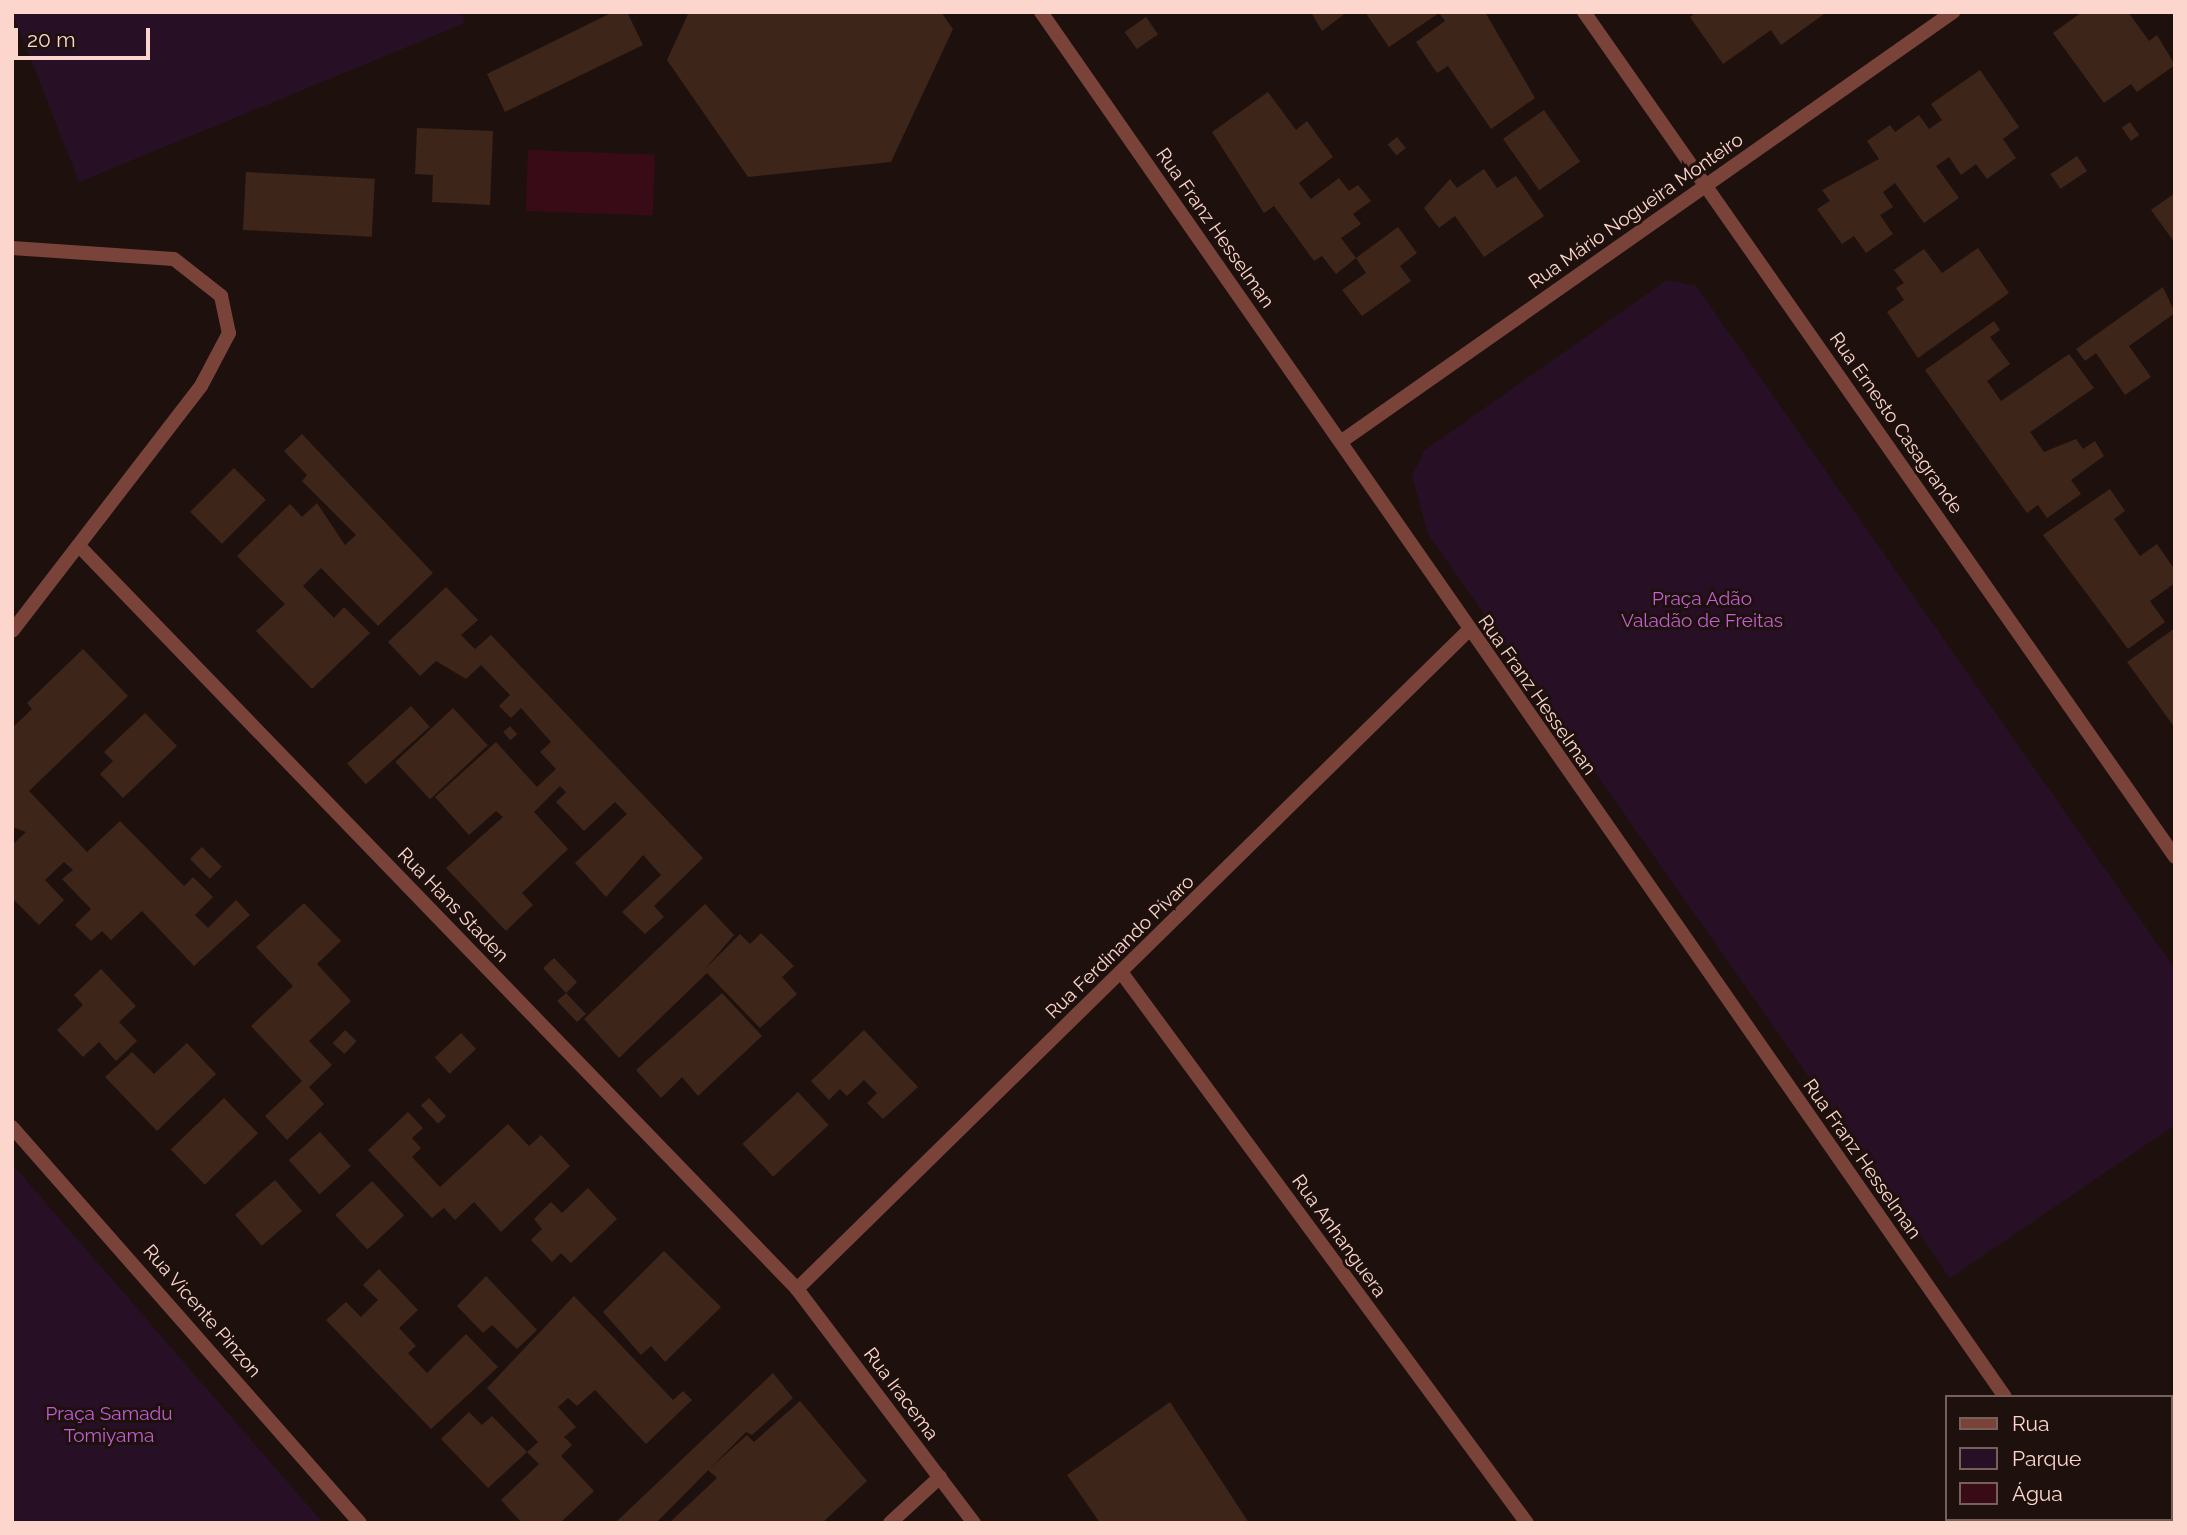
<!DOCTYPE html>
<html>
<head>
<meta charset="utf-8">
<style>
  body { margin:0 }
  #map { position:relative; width:2187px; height:1535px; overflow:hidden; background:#1e110d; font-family:Raleway,sans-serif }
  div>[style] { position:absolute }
  .green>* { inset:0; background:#271026 }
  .water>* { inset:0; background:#380b17; transform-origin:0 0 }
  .building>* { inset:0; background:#3d251a; transform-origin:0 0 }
  .street>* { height:14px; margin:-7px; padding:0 7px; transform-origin:7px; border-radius:7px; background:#7a433a }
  span { translate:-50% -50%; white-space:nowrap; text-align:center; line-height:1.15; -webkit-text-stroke:6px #1e110d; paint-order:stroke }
  .street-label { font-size:19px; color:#fcd6cc }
  .park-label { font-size:19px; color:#c55dd8 }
  .frame { position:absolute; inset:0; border:14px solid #fcd6cc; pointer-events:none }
  .legend { position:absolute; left:1945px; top:1395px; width:228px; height:126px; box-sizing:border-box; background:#1e110d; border:2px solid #776059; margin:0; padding:9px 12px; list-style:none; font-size:21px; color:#fcd6cc }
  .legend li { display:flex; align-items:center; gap:14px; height:35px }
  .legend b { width:35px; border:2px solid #776059 }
  .scale { position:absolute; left:14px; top:28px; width:136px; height:32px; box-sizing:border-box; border:4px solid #fcd6cc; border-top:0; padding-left:9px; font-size:21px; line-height:24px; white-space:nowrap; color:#fcd6cc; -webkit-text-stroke:5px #1e110d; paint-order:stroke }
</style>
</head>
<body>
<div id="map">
  <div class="green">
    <div style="clip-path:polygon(12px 12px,461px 12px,465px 23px,79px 182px)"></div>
    <div style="clip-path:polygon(1667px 280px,1696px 286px,2175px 969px,2175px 1125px,1950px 1278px,1428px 534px,1412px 476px,1425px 450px)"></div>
    <div style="clip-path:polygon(12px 1164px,323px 1523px,12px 1523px)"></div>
  </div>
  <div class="water">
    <div style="left:528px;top:150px;width:127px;height:61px;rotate:2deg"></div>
  </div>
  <div class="building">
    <div style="clip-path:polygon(613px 12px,627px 12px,643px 45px,505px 112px,487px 74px)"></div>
    <div style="clip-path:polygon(689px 12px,941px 12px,953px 29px,891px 162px,748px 177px,667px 60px)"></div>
    <div style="clip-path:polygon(1311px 12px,1347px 12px,1322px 31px)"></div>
    <div style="clip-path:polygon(1365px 12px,1485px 12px,1535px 98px,1491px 129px,1448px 66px,1437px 73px,1416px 42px,1445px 21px,1439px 13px,1389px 47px)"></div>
    <div style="clip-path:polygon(1696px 12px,1827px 12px,1781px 45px,1771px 30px,1723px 64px,1690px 17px)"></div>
    <div style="clip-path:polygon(2082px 12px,2128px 12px,2149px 41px,2157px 35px,2175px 65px,2137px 92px,2131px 84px,2104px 103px,2053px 33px)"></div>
    <div style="left:1146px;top:17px;width:21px;height:26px;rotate:55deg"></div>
    <div style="clip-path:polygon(1980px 70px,2019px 127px,2003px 139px,2016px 158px,1987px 179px,1976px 164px,1961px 175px,1949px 157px,1936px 166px,1959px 198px,1924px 223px,1895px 183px,1883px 192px,1893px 207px,1880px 215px,1893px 234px,1866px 253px,1854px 236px,1842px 244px,1817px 209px,1830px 201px,1822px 190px,1879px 159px,1867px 141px,1890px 125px,1895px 132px,1919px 115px,1929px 129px,1942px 120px,1931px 104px)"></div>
    <div style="clip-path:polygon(1268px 92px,1296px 130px,1307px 121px,1333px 157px,1299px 183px,1311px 199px,1339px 178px,1349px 191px,1358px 185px,1371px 201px,1353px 214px,1361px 224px,1341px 238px,1356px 258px,1398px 227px,1417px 253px,1400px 266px,1411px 281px,1362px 316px,1342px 290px,1366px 273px,1356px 258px,1336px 274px,1322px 256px,1314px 261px,1274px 206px,1264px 213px,1212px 132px)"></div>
    <div style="left:1544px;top:110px;width:63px;height:50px;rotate:55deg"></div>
    <div style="left:2130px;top:122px;width:16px;height:10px;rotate:55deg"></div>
    <div style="clip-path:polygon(417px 128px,493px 131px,490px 205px,432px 202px,433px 175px,415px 174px)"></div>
    <div style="left:1397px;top:137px;width:14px;height:12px;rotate:51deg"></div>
    <div style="left:2077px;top:156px;width:18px;height:32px;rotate:56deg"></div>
    <div style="clip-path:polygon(1484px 169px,1497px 188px,1516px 176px,1544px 216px,1484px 257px,1455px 216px,1439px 228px,1424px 208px,1450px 179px,1457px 188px)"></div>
    <div style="left:246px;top:172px;width:129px;height:58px;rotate:3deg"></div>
    <div style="clip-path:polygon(2175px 193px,2175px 243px,2151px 210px)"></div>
    <div style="clip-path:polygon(1978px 248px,2009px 293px,1918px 358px,1887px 312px,1904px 300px,1896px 288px,1904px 283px,1894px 270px,1924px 249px,1942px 273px)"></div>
    <div style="clip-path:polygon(2163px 287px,2175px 313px,2129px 346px,2151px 377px,2125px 395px,2096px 353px,2085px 361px,2076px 349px)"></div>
    <div style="clip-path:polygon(1994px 321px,2000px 330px,1990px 337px,2010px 364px,1987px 381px,2001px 401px,2069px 354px,2094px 388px,2030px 432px,2044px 452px,2076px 439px,2083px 449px,2095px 441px,2104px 456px,2071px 480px,2081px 494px,2047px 518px,2038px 505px,2027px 513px,1925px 370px)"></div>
    <div style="clip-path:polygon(302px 434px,433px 573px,378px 626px,321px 568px,303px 586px,334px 618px,344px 607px,370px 633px,312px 689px,256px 631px,285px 604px,237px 556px,290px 504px,302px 517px,317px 503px,345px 545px,356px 535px,302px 481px,307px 475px,284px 451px)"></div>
    <div style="left:234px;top:468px;width:45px;height:62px;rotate:45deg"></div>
    <div style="clip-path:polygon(2110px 489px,2125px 511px,2114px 519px,2140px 556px,2157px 544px,2175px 570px,2175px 583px,2150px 601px,2165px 622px,2128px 649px,2043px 535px)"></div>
    <div style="clip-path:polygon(446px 587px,478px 620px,461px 635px,475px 649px,491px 635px,703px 858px,654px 906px,664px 917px,645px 934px,622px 912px,661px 875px,643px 855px,606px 897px,575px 863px,627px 814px,615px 802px,584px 831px,556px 802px,566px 792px,560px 786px,534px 812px,568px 849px,522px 893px,533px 905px,506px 931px,446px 868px,503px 817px,496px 811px,469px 835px,435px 797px,496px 742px,537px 787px,556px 769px,540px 752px,551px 742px,521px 708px,511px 718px,499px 706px,510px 695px,481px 665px,466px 679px,436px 661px,420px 676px,388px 642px)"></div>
    <div style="clip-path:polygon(2175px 628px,2175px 728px,2127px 662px)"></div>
    <div style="clip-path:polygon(83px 649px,128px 696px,29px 791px,87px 852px,120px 821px,184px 886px,193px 877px,213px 897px,195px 915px,208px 928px,236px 900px,250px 915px,194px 966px,142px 911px,111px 940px,102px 931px,91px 941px,75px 925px,91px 909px,62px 879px,73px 870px,64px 862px,45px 880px,64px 900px,39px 925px,12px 898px,12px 845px,26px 832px,12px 827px,12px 728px,32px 709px,27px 703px)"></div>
    <div style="left:411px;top:706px;width:28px;height:86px;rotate:48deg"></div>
    <div style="left:453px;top:708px;width:51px;height:79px;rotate:47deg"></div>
    <div style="clip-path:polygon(145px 713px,177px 746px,123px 798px,100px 774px,113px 761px,104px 752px)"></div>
    <div style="left:510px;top:726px;width:11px;height:9px;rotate:49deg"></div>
    <div style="left:202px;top:847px;width:28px;height:17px;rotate:45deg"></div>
    <div style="clip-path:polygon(304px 903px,341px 941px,317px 964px,351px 1001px,309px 1041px,332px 1065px,309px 1087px,324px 1104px,287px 1140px,265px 1116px,302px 1081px,251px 1026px,293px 986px,256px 947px)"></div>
    <div style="clip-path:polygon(705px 904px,734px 935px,704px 970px,740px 934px,750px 944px,761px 933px,794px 966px,782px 977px,797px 994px,760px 1028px,707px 973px,619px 1058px,584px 1019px)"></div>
    <div style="clip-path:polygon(554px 958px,577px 982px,566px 993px,586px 1014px,577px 1022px,557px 1001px,566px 993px,543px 968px)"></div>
    <div style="clip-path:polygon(101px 969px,136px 1006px,119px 1022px,137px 1041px,116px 1061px,99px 1042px,83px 1057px,57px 1030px,83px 1005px,74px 995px)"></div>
    <div style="clip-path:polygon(722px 993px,762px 1036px,698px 1096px,682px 1077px,661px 1098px,636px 1070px)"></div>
    <div style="left:345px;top:1030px;width:16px;height:18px;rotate:43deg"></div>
    <div style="clip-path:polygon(864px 1030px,918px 1087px,883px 1119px,867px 1103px,877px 1093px,864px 1080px,847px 1096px,840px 1089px,829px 1100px,811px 1081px)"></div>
    <div style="left:461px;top:1033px;width:22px;height:36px;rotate:47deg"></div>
    <div style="clip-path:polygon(187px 1043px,216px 1074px,157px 1131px,105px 1077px,132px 1052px,154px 1074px)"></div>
    <div style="left:798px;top:1092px;width:45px;height:76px;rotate:47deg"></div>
    <div style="left:224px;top:1098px;width:49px;height:74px;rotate:46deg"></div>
    <div style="left:429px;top:1098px;width:25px;height:11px;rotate:47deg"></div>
    <div style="clip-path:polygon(408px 1112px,423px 1128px,412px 1138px,421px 1148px,412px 1157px,440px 1187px,508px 1124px,529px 1146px,541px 1135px,570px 1166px,501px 1232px,474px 1202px,455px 1220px,444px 1208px,432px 1218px,368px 1150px)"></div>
    <div style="left:320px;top:1132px;width:46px;height:42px;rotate:48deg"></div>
    <div style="left:275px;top:1180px;width:41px;height:53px;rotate:49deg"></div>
    <div style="left:372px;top:1181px;width:47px;height:50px;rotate:47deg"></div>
    <div style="clip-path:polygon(588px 1188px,617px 1219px,571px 1263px,561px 1253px,552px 1262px,531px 1240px,542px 1229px,534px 1219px,551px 1202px,562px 1213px)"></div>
    <div style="clip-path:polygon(664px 1251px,721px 1307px,665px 1362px,651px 1346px,641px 1355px,603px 1312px)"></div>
    <div style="clip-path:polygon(379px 1269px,418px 1310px,399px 1328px,416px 1346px,408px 1353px,427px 1373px,466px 1334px,498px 1367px,431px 1429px,326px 1320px,346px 1302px,361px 1317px,378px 1300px,363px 1285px)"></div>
    <div style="clip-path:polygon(486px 1276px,537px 1330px,517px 1349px,492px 1325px,483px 1333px,457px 1306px)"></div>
    <div style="clip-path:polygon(574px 1296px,673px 1400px,683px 1391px,692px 1400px,646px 1444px,595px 1390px,577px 1406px,568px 1398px,558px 1407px,576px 1427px,564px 1437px,572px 1445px,561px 1456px,594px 1491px,560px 1523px,522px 1523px,501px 1500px,539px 1464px,527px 1452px,538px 1442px,487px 1388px)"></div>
    <div style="clip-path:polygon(773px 1373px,793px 1398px,752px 1435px,746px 1432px,656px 1523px,615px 1523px)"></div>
    <div style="clip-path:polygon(2175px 1396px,2175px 1429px,2171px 1432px,2171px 1399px)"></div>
    <div style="clip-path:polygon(800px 1401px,867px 1481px,822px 1523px,669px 1523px,717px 1478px,708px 1470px,747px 1435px,754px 1442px)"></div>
    <div style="clip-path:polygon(1170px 1402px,1249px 1523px,1100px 1523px,1067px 1475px)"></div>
    <div style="clip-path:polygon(469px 1412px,482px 1425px,492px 1416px,527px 1452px,488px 1488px,441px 1439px)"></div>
    <div style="clip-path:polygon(2175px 1448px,2175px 1523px,2172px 1523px,2171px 1450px)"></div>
  </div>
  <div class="street">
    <div style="left:1041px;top:12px;width:1687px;rotate:55.16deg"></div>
    <div style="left:1584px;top:12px;width:1031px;rotate:55.03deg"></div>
    <div style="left:12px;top:248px;width:162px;rotate:3.9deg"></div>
    <div style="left:174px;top:259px;width:60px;rotate:38.2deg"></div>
    <div style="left:221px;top:296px;width:38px;rotate:78deg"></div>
    <div style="left:229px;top:333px;width:60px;rotate:117.8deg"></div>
    <div style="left:201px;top:386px;width:309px;rotate:127.6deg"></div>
    <div style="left:1342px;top:441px;width:747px;rotate:-35.07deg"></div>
    <div style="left:81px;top:548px;width:1030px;rotate:45.98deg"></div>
    <div style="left:797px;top:1289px;width:293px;rotate:52.9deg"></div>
    <div style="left:1121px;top:972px;width:684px;rotate:53.62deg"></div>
    <div style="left:12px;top:1127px;width:527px;rotate:48.69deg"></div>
    <div style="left:797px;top:1289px;width:940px;rotate:-44.44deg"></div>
    <div style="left:2091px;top:1519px;width:5px;rotate:53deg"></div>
    <div style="left:890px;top:1523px;width:68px;rotate:-42.6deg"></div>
  </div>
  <div class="street-label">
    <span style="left:1636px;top:211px;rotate:-35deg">Rua Mário Nogueira Monteiro</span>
    <span style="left:1215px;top:228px;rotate:55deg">Rua Franz Hesselman</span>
    <span style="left:1896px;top:423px;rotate:55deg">Rua Ernesto Casagrande</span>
    <span style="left:1537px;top:695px;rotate:55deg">Rua Franz Hesselman</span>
    <span style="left:453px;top:905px;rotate:46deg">Rua Hans Staden</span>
    <span style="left:1120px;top:947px;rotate:-44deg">Rua Ferdinando Pívaro</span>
    <span style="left:1862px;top:1159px;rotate:55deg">Rua Franz Hesselman</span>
    <span style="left:1339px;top:1236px;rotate:54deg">Rua Anhanguera</span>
    <span style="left:202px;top:1311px;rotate:49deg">Rua Vicente Pinzon</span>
    <span style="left:901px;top:1394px;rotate:53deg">Rua Iracema</span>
  </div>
  <div class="park-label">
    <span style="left:1702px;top:610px">Praça Adão<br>Valadão de Freitas</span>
    <span style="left:109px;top:1425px">Praça Samadu<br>Tomiyama</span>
  </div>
  <div class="frame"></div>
  <ul class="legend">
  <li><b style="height:9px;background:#7a433a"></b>Rua</li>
  <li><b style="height:19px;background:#271026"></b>Parque</li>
  <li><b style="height:19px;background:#380b17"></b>Água</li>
  </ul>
  <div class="scale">20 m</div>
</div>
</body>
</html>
